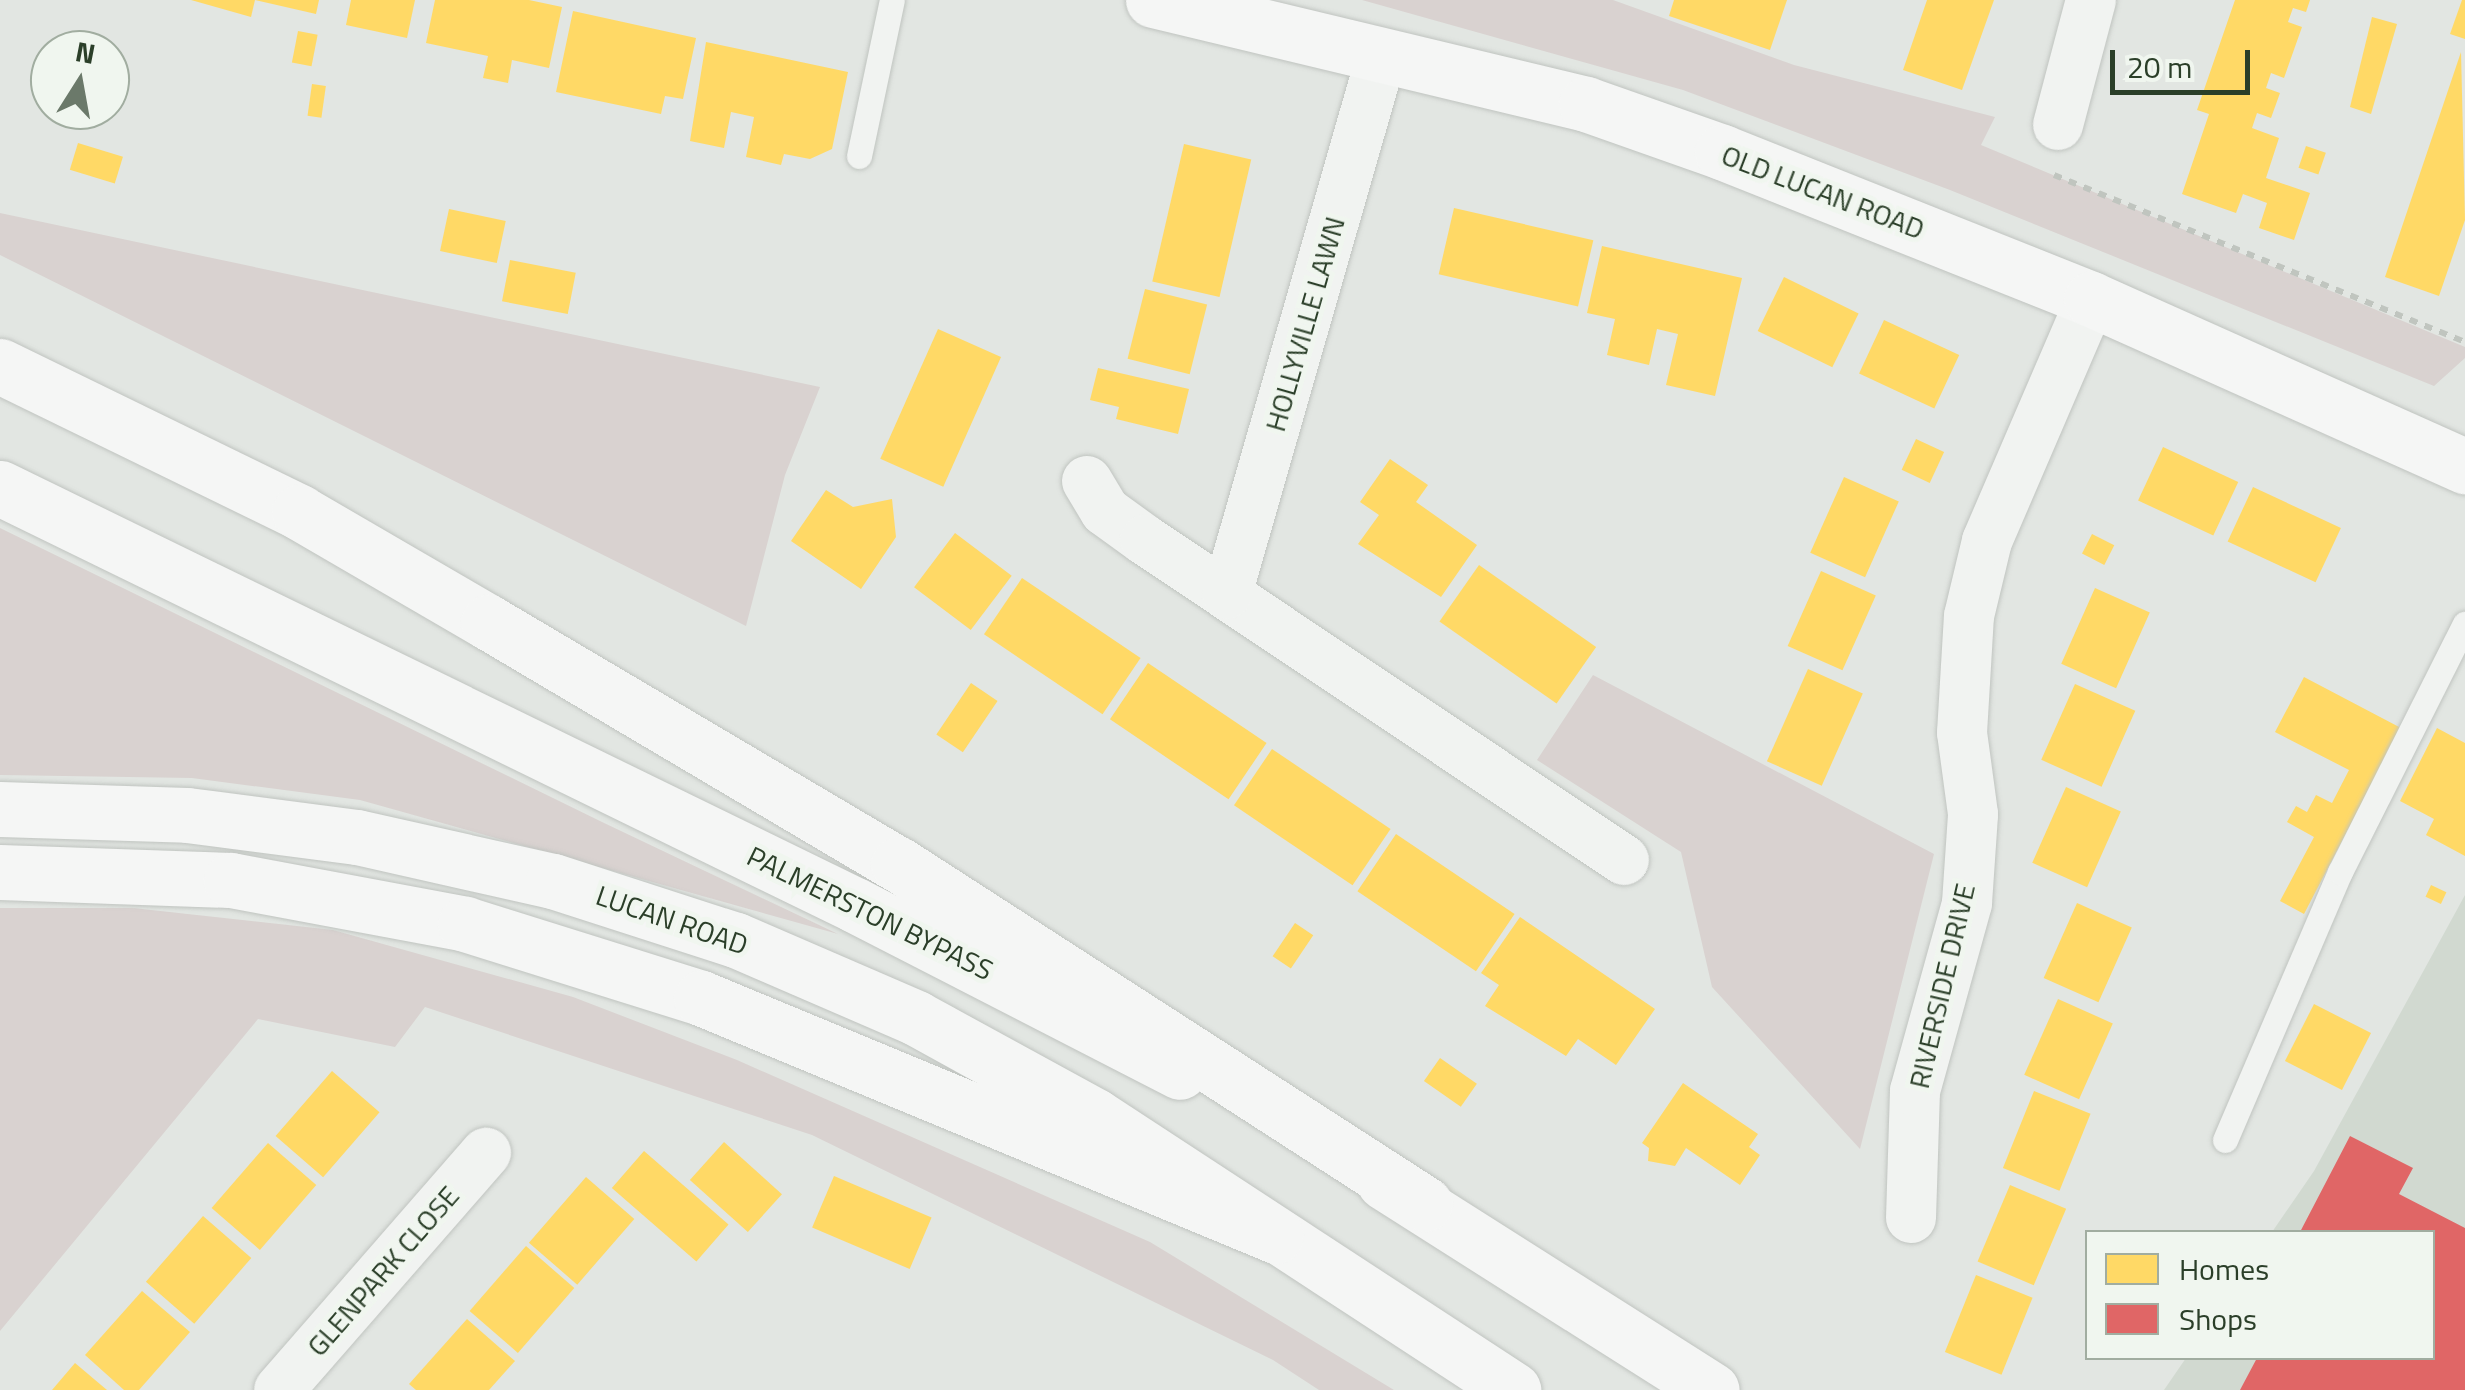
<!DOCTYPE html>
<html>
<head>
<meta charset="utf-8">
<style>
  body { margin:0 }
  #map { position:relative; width:2465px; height:1390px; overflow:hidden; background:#e2e6e2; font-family:"Titillium Web",sans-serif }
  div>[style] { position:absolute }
  .built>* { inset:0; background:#d1d9d0 }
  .green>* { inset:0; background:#d9d2d0 }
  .homes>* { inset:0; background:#ffd966; transform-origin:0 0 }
  .shops>* { inset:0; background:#e06666 }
  .path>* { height:6px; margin-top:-3px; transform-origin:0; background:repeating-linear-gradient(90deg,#c0c5bf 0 8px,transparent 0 16px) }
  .roads { filter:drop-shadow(0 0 2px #c0c4c0) drop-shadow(0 0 2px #c0c4c0) }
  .lane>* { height:25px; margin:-12.5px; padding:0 12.5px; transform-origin:12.5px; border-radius:12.5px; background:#f1f3f1 }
  .street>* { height:50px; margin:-25px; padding:0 25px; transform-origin:25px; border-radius:25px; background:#f1f3f1 }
  .secondary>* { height:55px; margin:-27.5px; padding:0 27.5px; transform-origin:27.5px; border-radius:27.5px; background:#f5f6f5 }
  .highway>* { height:55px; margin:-27.5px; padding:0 27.5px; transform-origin:27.5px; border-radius:27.5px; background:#f5f6f5 }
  span { translate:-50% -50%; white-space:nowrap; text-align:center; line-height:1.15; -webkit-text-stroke:10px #f0f6ef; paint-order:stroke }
  .street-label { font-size:28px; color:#2b3f29 }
  .legend { position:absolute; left:2085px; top:1230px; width:350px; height:130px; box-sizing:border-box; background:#f0f6ef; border:2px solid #a1ada0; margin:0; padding:12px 18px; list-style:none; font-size:30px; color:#2b3f29 }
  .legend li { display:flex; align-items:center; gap:20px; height:50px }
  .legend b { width:50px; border:2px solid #a1ada0 }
  .north { position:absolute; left:30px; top:30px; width:100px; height:100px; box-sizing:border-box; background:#f0f6ef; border:2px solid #a1ada0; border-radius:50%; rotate:11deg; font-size:28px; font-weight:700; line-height:40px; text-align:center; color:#2b3f29 }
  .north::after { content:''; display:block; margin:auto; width:35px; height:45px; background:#6b796a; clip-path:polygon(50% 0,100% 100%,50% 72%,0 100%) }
  .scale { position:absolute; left:2110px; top:50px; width:140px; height:45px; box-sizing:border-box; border:5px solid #2b3f29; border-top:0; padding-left:12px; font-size:30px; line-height:35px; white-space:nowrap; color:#2b3f29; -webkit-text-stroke:8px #f0f6ef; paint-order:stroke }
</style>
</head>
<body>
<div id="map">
  <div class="built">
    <div style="clip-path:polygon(2465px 895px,2465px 1390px,2164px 1390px,2186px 1358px,2432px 1358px,2432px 1232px,2272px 1232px,2314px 1171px)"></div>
  </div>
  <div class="green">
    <div style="clip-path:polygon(1362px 0,1613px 0,1794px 65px,1995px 117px,1981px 145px,2465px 347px,2465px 358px,2434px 386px,1950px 190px,1683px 90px)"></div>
    <div style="clip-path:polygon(0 213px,820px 387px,785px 475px,746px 626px,0 255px)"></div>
    <div style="clip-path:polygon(0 528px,602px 822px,838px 934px,360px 800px,192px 778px,0 775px)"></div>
    <div style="clip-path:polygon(1593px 675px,1934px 854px,1860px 1149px,1712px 987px,1681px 852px,1537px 760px)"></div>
    <div style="clip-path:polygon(0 908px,133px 908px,333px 930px,573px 997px,737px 1060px,1150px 1242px,1394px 1390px,1319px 1390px,1273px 1360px,812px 1135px,425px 1007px,395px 1047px,258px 1019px,0 1331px)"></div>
  </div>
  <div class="homes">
    <div style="clip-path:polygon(191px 0,255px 0,251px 17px)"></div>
    <div style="clip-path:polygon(255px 0,319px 0,316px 14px)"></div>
    <div style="clip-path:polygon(351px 0,415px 0,407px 38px,346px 25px)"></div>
    <div style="clip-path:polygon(435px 0,529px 0,562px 7px,549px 68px,512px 60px,508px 83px,483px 78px,488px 56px,426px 43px)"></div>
    <div style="clip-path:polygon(1674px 0,1787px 0,1770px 50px,1669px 16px)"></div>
    <div style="clip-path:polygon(1927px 0,1994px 0,1962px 90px,1903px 70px)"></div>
    <div style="clip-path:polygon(2235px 0,2310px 0,2306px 12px,2293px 8px,2288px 22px,2302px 27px,2284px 78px,2271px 73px,2266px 88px,2280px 93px,2271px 118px,2257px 113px,2252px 128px,2279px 138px,2266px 178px,2310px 193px,2294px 240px,2259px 228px,2267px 203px,2243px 194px,2236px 213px,2182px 194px,2209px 114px,2197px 110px)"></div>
    <div style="clip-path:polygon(2462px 0,2465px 0,2465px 39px,2450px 34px)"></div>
    <div style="clip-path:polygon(573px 11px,696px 38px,683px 99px,665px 96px,661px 114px,556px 92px)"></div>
    <div style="clip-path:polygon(2372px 17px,2397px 24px,2371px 114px,2350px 107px)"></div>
    <div style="left:298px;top:31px;width:20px;height:32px;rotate:11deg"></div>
    <div style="clip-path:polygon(706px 42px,848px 72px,832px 149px,810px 159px,784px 154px,781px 165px,746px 157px,754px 117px,731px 112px,724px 148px,690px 141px)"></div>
    <div style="clip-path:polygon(2461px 52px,2465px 220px,2439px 296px,2385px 277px)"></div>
    <div style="left:312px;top:84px;width:14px;height:32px;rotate:8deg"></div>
    <div style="left:78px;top:143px;width:47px;height:28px;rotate:17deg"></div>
    <div style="left:1184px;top:144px;width:69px;height:141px;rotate:13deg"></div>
    <div style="left:2306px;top:146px;width:21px;height:23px;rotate:19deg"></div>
    <div style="left:1454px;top:208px;width:143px;height:68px;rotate:13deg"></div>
    <div style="left:449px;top:209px;width:58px;height:43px;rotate:12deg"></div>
    <div style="clip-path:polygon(1602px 246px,1742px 278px,1715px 396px,1666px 385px,1678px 334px,1657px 329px,1649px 365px,1607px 355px,1615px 319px,1587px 313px)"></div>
    <div style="left:510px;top:260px;width:67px;height:42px;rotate:11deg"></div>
    <div style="left:1784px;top:277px;width:83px;height:60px;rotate:26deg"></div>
    <div style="left:1145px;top:289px;width:64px;height:72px;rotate:14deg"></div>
    <div style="left:1884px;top:320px;width:83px;height:59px;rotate:25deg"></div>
    <div style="left:938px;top:329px;width:69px;height:142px;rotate:24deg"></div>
    <div style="clip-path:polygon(1098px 368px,1189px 389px,1178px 434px,1116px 419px,1119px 407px,1090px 400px)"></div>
    <div style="left:1916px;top:439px;width:31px;height:34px;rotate:25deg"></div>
    <div style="left:2163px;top:447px;width:83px;height:59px;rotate:25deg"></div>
    <div style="clip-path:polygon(1390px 459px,1428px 485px,1416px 502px,1477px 545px,1441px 597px,1358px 544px,1379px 515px,1360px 502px)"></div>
    <div style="left:1844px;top:477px;width:60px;height:83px;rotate:24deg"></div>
    <div style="left:2253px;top:487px;width:97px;height:60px;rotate:25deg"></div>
    <div style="clip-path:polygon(826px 490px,853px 507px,892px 499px,896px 537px,861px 589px,791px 541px)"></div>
    <div style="left:955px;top:533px;width:71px;height:68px;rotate:37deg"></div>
    <div style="left:2092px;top:534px;width:25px;height:22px;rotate:27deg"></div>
    <div style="left:1479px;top:565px;width:143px;height:69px;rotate:35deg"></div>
    <div style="left:1821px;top:571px;width:60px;height:82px;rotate:24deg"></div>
    <div style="left:1022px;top:578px;width:143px;height:68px;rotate:34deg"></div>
    <div style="left:2095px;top:588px;width:60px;height:83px;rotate:24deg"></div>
    <div style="left:1148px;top:663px;width:143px;height:68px;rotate:34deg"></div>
    <div style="left:1808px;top:669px;width:60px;height:101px;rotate:24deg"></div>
    <div style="clip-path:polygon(2304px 677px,2401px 728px,2304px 914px,2280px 901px,2314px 837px,2287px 822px,2296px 806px,2307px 812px,2316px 795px,2332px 803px,2349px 770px,2275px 732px)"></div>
    <div style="left:971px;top:683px;width:32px;height:62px;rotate:34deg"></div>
    <div style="left:2075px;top:684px;width:66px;height:83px;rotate:24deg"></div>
    <div style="clip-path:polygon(2437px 728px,2465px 743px,2465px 856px,2426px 835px,2434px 819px,2400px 801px)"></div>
    <div style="left:1272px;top:749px;width:143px;height:68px;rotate:34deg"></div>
    <div style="left:2066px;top:787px;width:60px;height:83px;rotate:24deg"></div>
    <div style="left:1396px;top:834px;width:143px;height:69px;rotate:34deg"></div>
    <div style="left:2431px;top:885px;width:17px;height:13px;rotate:25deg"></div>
    <div style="left:2077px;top:903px;width:60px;height:82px;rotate:24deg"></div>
    <div style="clip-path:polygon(1520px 917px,1655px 1009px,1616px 1065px,1578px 1039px,1566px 1056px,1485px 1006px,1499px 985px,1481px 973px)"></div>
    <div style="left:1295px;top:923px;width:22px;height:40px;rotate:34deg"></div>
    <div style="left:2058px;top:999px;width:60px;height:83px;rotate:24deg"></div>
    <div style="left:2314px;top:1004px;width:64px;height:64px;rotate:27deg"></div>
    <div style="left:1440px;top:1058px;width:45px;height:28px;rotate:35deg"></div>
    <div style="left:332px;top:1071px;width:63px;height:86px;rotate:41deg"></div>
    <div style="clip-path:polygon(1683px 1083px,1758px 1134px,1749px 1147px,1760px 1155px,1740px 1185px,1686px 1148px,1675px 1166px,1648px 1161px,1649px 1148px,1642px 1143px)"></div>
    <div style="left:2034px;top:1091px;width:61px;height:83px;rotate:22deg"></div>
    <div style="left:724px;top:1142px;width:78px;height:51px;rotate:42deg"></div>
    <div style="left:268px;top:1143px;width:64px;height:86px;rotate:41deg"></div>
    <div style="left:644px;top:1151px;width:112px;height:49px;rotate:41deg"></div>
    <div style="left:834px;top:1176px;width:106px;height:56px;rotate:23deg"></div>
    <div style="left:586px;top:1177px;width:64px;height:87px;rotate:41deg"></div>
    <div style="left:2010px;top:1185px;width:61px;height:83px;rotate:23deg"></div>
    <div style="left:203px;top:1216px;width:64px;height:87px;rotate:41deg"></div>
    <div style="left:526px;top:1246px;width:64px;height:86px;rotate:41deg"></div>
    <div style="left:1976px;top:1275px;width:61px;height:83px;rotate:22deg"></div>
    <div style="clip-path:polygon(142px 1291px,190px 1332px,139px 1390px,124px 1390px,85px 1355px)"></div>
    <div style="clip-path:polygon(467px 1319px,515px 1361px,489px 1390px,416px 1390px,409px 1384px)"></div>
    <div style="clip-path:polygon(75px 1363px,107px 1390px,52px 1390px)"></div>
  </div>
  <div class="shops">
    <div style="clip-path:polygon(2350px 1136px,2413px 1168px,2399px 1194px,2465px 1228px,2465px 1390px,2240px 1390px,2257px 1358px,2432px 1358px,2432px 1232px,2300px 1232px)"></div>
  </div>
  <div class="path">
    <div style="left:2054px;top:175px;width:444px;rotate:22.1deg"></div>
  </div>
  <div class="roads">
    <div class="lane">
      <div style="left:859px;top:156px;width:159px;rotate:-78.1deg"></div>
      <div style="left:2225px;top:1140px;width:292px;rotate:-66.8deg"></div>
      <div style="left:2340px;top:872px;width:278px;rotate:-63.3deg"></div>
    </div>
    <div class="street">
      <div style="left:2058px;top:125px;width:129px;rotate:-75.2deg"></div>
      <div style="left:1087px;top:481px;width:35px;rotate:59deg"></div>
      <div style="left:1105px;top:511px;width:49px;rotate:35.9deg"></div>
      <div style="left:1145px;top:540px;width:576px;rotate:33.75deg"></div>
      <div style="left:1227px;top:594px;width:562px;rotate:-73.98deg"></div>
      <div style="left:1911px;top:1218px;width:127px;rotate:-88.2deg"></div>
      <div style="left:1915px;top:1091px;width:195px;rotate:-74.5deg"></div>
      <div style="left:1967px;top:903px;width:89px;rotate:-86.1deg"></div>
      <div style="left:1973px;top:814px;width:82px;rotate:-97.7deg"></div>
      <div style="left:1962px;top:733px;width:117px;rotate:-86.6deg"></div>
      <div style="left:1969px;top:616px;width:77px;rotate:-76.5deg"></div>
      <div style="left:1987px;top:541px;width:263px;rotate:-66.7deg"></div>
      <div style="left:279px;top:1390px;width:315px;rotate:-48.9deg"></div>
    </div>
    <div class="secondary">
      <div style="left:1153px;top:0;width:445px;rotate:13.5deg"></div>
      <div style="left:1586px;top:104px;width:144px;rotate:19.4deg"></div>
      <div style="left:1722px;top:152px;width:397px;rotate:21.7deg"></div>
      <div style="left:2091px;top:299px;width:410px;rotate:24.1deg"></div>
      <div style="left:0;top:488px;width:951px;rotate:26deg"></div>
      <div style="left:855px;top:905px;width:365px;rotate:27.2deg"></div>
      <div style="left:0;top:809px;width:187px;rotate:1.8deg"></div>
      <div style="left:187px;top:815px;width:171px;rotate:7.4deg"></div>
      <div style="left:357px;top:837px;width:201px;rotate:12.7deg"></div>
      <div style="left:553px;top:881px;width:192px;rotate:17.9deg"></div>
      <div style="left:736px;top:940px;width:196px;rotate:23.4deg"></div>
      <div style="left:916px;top:1018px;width:204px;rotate:28.7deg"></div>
      <div style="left:1095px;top:1116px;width:500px;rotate:33.2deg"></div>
      <div style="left:1384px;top:1182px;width:388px;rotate:32.4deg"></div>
    </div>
    <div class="highway">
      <div style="left:0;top:366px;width:333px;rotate:26deg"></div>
      <div style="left:299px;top:512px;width:219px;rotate:30.2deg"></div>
      <div style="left:488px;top:622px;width:476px;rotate:30.6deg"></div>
      <div style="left:898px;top:864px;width:627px;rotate:32.83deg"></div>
      <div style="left:0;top:872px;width:231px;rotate:2deg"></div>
      <div style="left:231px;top:880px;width:238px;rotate:10.6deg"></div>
      <div style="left:465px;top:924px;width:247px;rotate:17.4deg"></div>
      <div style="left:701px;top:998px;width:622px;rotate:22.49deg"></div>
    </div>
  </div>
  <div class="street-label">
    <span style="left:1823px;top:192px;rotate:21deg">OLD LUCAN ROAD</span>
    <span style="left:1305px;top:324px;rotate:-74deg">HOLLYVILLE LAWN</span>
    <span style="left:870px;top:913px;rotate:26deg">PALMERSTON BYPASS</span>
    <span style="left:672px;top:920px;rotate:19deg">LUCAN ROAD</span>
    <span style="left:1942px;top:986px;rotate:-77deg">RIVERSIDE DRIVE</span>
    <span style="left:383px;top:1271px;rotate:-49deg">GLENPARK CLOSE</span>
  </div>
  <ul class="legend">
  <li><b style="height:28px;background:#ffd966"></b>Homes</li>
  <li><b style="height:28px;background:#e06666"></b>Shops</li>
  </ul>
  <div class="north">N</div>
  <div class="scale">20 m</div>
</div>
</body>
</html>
